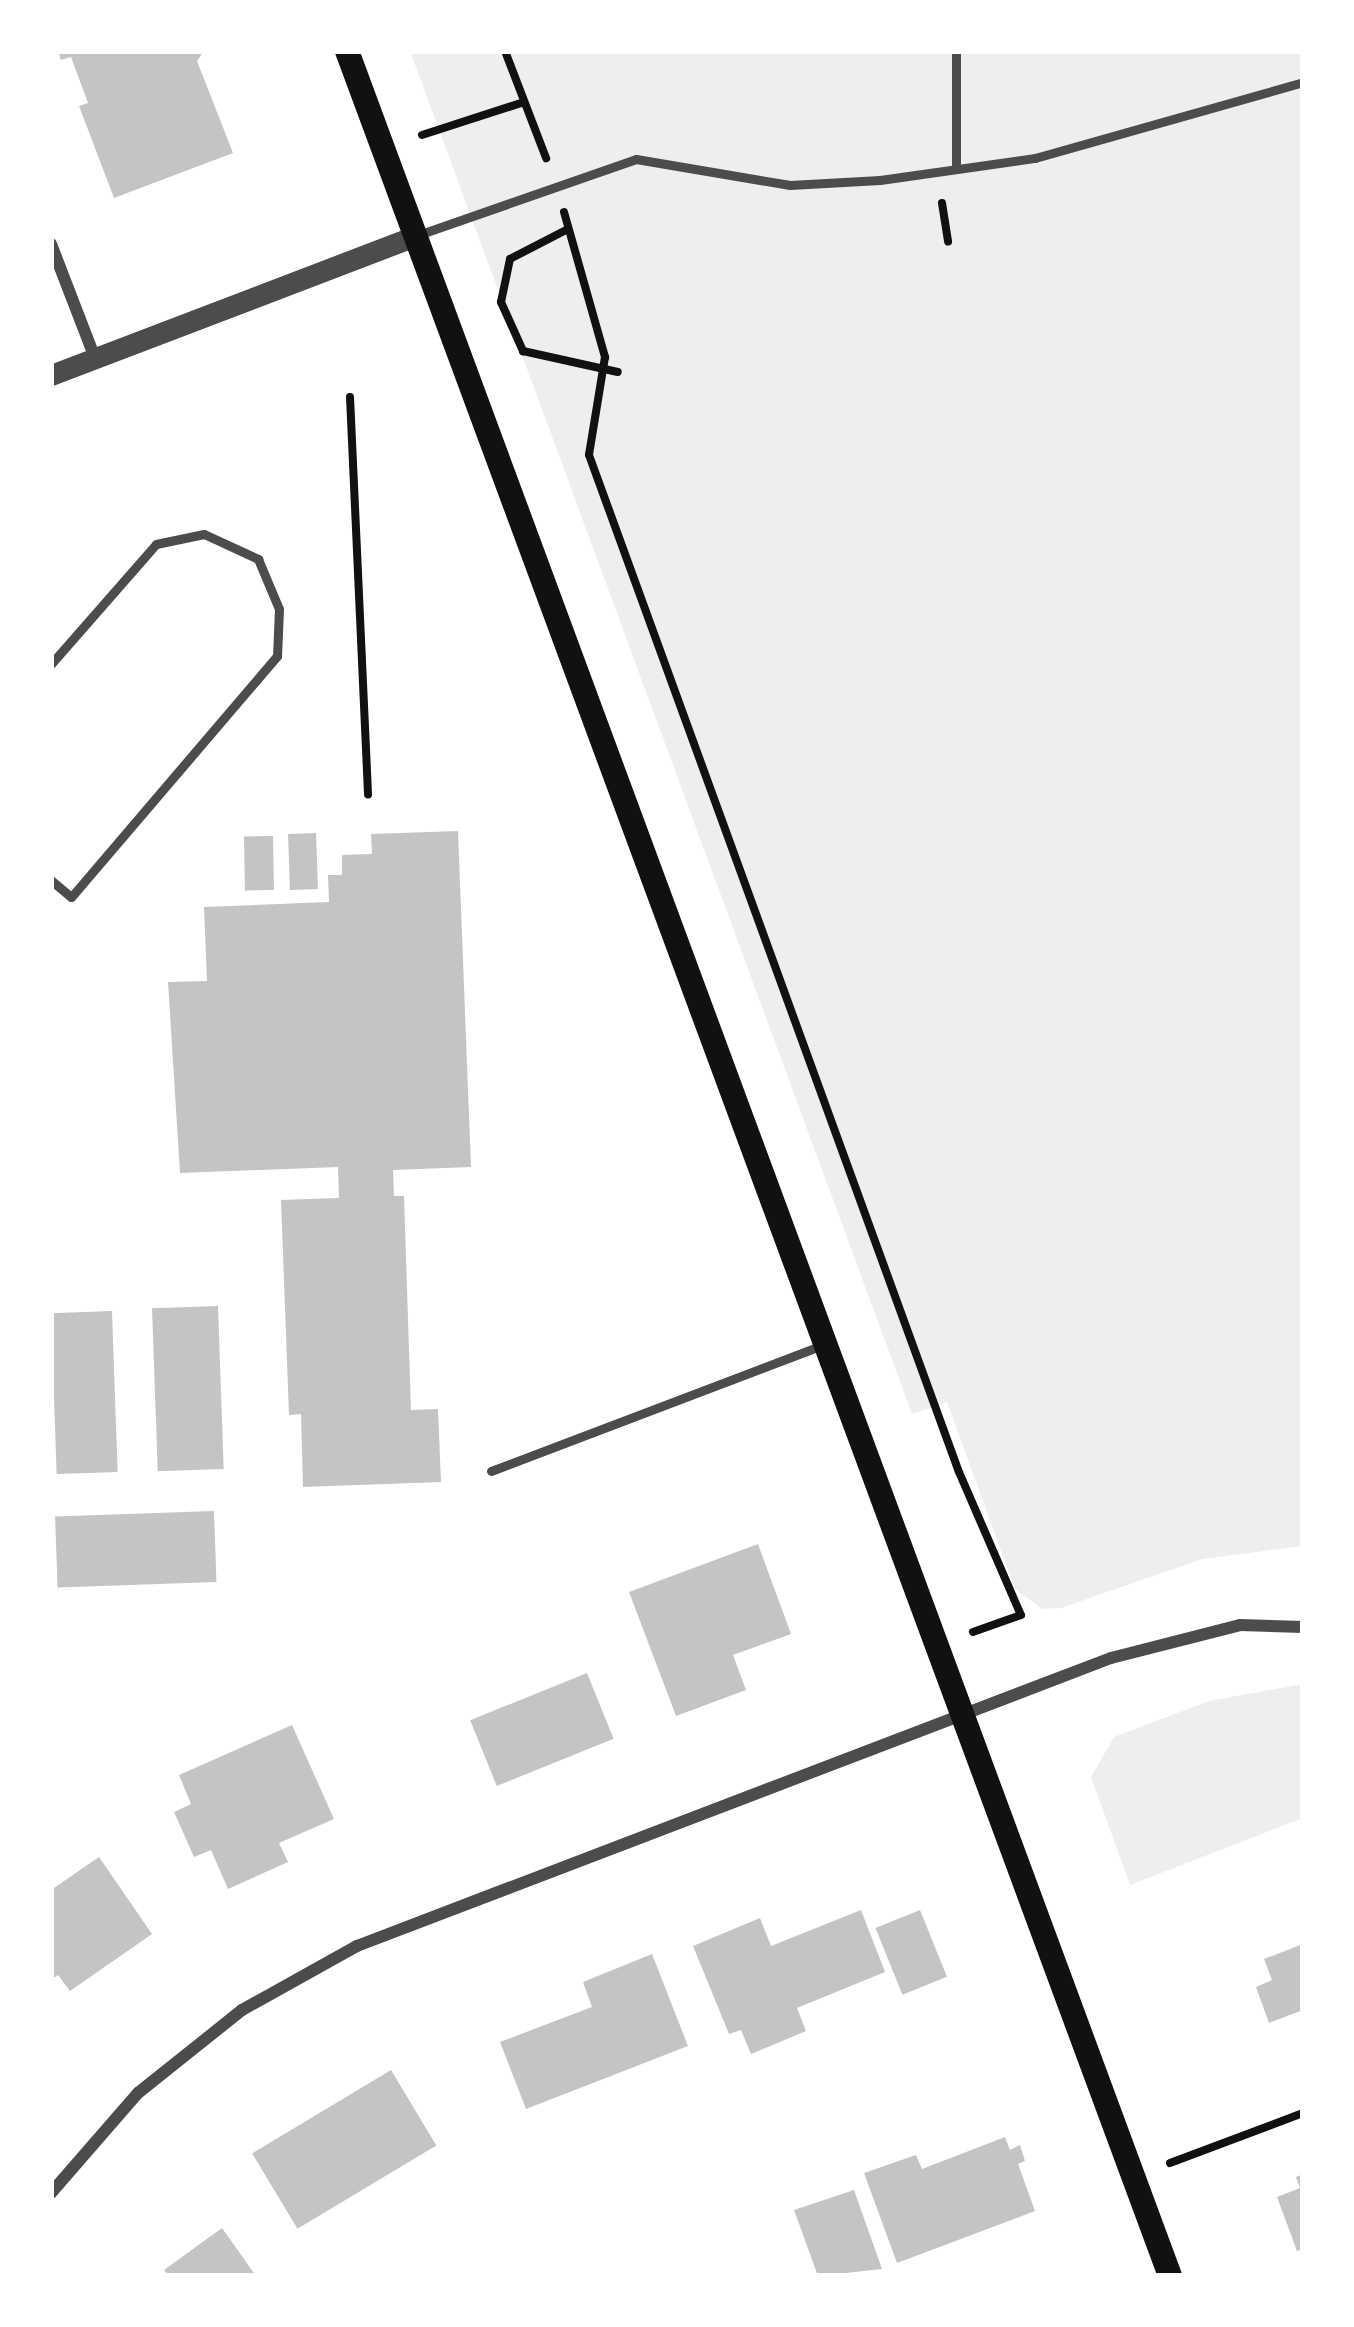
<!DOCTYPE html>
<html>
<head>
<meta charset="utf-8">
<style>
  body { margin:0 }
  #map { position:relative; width:1354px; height:2327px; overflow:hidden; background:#fff; font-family:Manrope,sans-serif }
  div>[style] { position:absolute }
  .green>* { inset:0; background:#eee }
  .building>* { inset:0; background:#c4c4c4; transform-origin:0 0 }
  .path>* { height:8px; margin:-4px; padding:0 4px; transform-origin:4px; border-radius:4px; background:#111 }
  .service>* { height:9px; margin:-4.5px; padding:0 4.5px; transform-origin:4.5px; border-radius:4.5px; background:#4c4c4c }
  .minor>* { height:12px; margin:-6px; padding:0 6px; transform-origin:6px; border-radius:6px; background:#4c4c4c }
  .tertiary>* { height:21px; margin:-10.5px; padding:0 10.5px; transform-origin:10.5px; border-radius:10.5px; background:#4c4c4c }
  .secondary>* { height:24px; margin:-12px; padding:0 12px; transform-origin:12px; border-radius:12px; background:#111 }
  span { translate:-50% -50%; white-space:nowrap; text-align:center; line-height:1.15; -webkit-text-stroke:12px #fff; paint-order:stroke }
  .frame { position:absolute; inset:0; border:54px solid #fff; pointer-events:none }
</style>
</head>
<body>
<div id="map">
  <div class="green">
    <div style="clip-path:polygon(410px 51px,1303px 51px,1303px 1546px,1202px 1559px,1061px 1608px,1042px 1609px,1015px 1589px,947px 1402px,912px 1414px)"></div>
    <div style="clip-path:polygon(1303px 1684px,1303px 1818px,1130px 1885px,1091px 1777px,1114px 1737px,1209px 1701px)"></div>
  </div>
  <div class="building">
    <div style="clip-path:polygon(58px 51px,204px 51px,197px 61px,233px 153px,114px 198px,79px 106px,88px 103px,71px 57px,61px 60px)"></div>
    <div style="clip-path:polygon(458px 831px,471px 1167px,393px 1170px,394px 1196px,404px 1196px,411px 1410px,438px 1409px,441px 1482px,303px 1487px,301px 1414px,289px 1415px,281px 1200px,339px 1198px,338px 1167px,180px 1173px,168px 982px,207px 981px,204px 907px,329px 902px,328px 875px,342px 875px,342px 855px,372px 854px,371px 834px)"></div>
    <div style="left:316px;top:833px;width:56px;height:28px;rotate:88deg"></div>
    <div style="left:273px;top:836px;width:54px;height:29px;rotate:89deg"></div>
    <div style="left:218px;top:1306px;width:163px;height:66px;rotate:88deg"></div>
    <div style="left:112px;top:1311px;width:161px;height:61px;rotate:88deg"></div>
    <div style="left:214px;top:1511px;width:71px;height:159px;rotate:88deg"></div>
    <div style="clip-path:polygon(758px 1544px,791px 1634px,733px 1655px,746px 1690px,676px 1716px,629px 1592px)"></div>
    <div style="left:587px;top:1673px;width:71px;height:126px;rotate:68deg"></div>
    <div style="clip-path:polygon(292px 1725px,334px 1819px,279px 1843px,288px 1862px,228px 1889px,211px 1850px,194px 1857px,174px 1812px,191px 1804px,179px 1775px)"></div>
    <div style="clip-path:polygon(99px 1857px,152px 1934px,70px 1991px,58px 1975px,51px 1980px,51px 1890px)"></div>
    <div style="clip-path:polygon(861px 1910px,885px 1972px,797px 2008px,806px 2031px,751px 2054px,741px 2030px,729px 2034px,693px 1946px,760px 1918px,771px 1946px)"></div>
    <div style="left:920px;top:1910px;width:72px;height:48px;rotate:68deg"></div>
    <div style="clip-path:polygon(1303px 1944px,1303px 2010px,1269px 2023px,1256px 1987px,1272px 1980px,1264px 1959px)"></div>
    <div style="clip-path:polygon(652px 1954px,688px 2046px,526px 2109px,500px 2042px,592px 2007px,583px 1982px)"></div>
    <div style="left:391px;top:2070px;width:88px;height:162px;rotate:59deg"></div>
    <div style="clip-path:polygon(1005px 2137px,1010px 2150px,1020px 2145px,1025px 2161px,1018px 2164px,1035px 2211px,897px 2263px,864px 2173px,916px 2155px,922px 2169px)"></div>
    <div style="clip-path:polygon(1303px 2174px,1303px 2249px,1297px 2251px,1277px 2197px,1300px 2188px,1296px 2177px)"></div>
    <div style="clip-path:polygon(854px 2190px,882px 2269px,818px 2276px,794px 2210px)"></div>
    <div style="clip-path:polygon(222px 2228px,256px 2276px,169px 2276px,164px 2270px)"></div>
  </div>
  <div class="path">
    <div style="left:505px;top:51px;width:115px;rotate:69deg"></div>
    <div style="left:422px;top:135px;width:107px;rotate:-17.9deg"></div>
    <div style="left:942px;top:203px;width:39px;rotate:81deg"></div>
    <div style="left:564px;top:212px;width:151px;rotate:74.2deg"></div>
    <div style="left:605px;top:357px;width:99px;rotate:99.3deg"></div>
    <div style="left:589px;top:455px;width:1082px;rotate:70.01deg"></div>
    <div style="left:959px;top:1472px;width:156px;rotate:66.6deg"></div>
    <div style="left:1021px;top:1615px;width:51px;rotate:160.5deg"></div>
    <div style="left:568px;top:229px;width:65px;rotate:152.7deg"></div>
    <div style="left:510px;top:259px;width:44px;rotate:101.8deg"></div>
    <div style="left:501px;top:302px;width:54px;rotate:65.8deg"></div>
    <div style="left:523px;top:351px;width:97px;rotate:12.5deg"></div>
    <div style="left:350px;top:397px;width:398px;rotate:87.4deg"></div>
    <div style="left:1170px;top:2163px;width:142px;rotate:-20.6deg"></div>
  </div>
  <div class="service">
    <div style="left:956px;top:169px;width:118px;rotate:-90deg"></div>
    <div style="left:418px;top:235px;width:231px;rotate:-19.2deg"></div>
    <div style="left:636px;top:159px;width:156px;rotate:9.6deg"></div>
    <div style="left:790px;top:185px;width:90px;rotate:-3.2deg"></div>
    <div style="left:880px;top:180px;width:157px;rotate:-8.1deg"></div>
    <div style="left:1035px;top:158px;width:279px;rotate:-15.8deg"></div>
    <div style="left:51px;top:664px;width:159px;rotate:-48.8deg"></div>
    <div style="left:156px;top:544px;width:49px;rotate:-11.8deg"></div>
    <div style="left:204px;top:534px;width:60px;rotate:24.8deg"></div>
    <div style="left:258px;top:559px;width:54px;rotate:67.2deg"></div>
    <div style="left:279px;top:609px;width:47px;rotate:92.4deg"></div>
    <div style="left:277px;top:656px;width:317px;rotate:130.5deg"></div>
    <div style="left:71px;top:897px;width:26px;rotate:-140deg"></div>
    <div style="left:491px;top:1471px;width:352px;rotate:-20.8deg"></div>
  </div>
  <div class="minor">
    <div style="left:51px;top:244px;width:122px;rotate:68.9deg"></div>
    <div style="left:51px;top:2193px;width:133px;rotate:-49deg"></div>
    <div style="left:138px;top:2093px;width:133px;rotate:-38.6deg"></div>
    <div style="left:242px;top:2010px;width:132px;rotate:-29.1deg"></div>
    <div style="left:357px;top:1946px;width:807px;rotate:-20.91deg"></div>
    <div style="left:1111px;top:1658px;width:133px;rotate:-14.3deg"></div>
    <div style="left:1240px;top:1625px;width:63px;rotate:1.8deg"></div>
  </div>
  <div class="tertiary">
    <div style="left:51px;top:375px;width:390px;rotate:-20.9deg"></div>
  </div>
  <div class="secondary">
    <div style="left:347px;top:51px;width:2372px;rotate:69.7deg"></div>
  </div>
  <div class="frame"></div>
</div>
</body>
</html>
